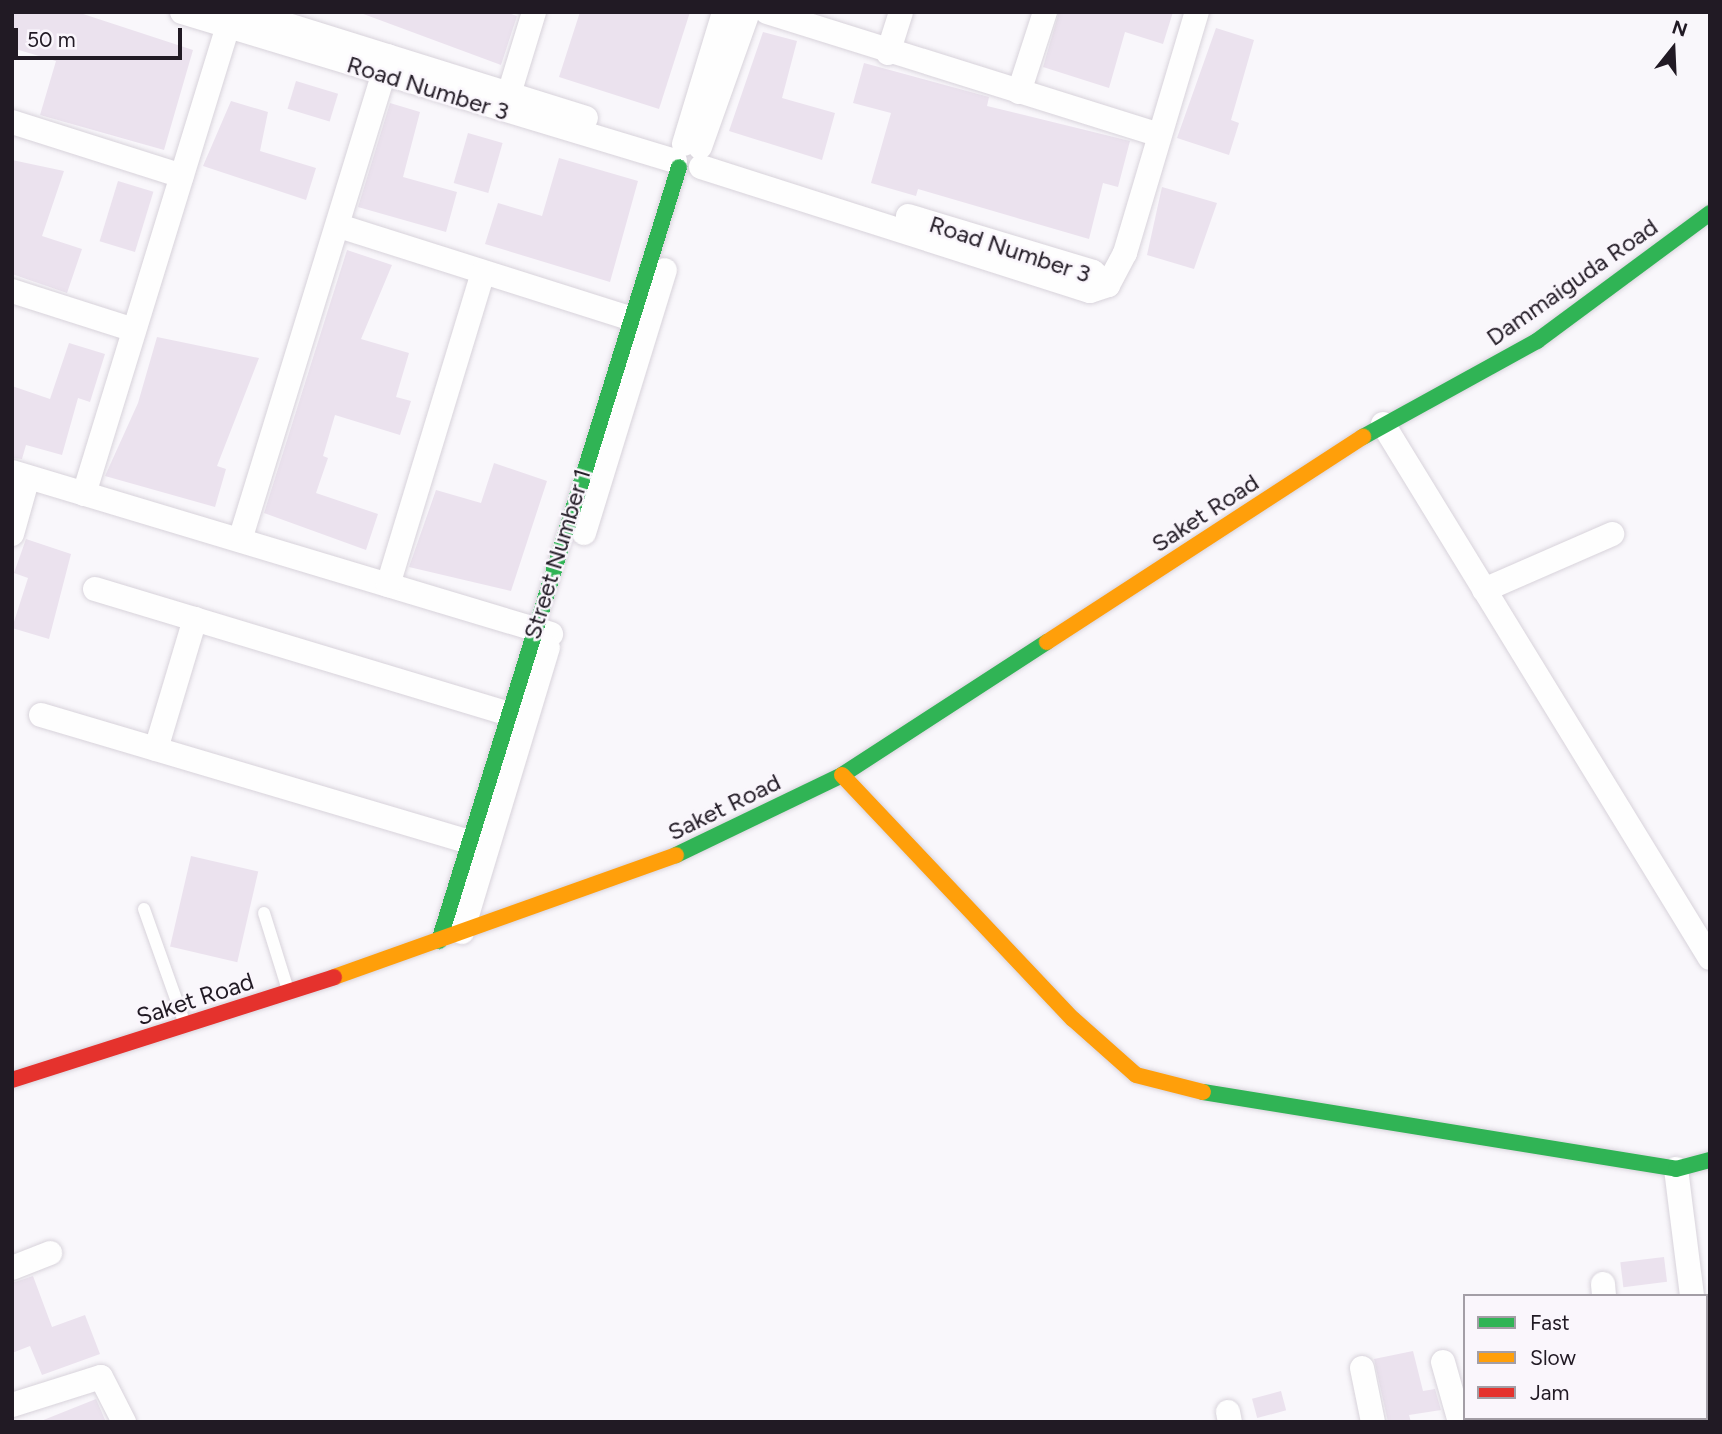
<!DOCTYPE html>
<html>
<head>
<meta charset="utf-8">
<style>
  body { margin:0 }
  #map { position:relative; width:1722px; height:1434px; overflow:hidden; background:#f9f7fb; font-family:Figtree,sans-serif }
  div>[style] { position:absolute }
  .building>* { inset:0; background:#ebe2ee; transform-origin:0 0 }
  .roads { filter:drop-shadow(0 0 2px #d8d3db) drop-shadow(0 0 2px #d8d3db) }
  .lane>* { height:12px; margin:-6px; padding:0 6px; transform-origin:6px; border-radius:6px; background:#fefefe }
  .street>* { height:24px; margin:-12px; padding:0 12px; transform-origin:12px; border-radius:12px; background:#fefefe }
  .fast>* { height:16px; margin:-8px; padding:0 8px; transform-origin:8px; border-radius:8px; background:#30b455 }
  .slow>* { height:16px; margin:-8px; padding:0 8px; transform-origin:8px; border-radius:8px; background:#ff9f0a }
  .jam>* { height:16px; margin:-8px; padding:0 8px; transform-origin:8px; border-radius:8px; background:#e5322d }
  span { translate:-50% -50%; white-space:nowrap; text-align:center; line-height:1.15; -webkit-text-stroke:5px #faf6fc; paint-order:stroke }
  .street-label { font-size:24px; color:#211a24 }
  .frame { position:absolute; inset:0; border:14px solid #211a24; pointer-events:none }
  .legend { position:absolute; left:1463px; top:1294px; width:245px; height:126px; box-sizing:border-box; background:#faf6fc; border:2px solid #a39ea6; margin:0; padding:9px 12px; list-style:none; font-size:21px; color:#211a24 }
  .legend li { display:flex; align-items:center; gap:14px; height:35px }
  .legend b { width:35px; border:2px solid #a39ea6 }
  .north { position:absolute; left:1638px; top:14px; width:70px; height:70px; -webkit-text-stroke:5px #faf6fc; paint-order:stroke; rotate:18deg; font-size:19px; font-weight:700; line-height:28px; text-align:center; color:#211a24 }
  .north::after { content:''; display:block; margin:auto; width:24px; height:32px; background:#211a24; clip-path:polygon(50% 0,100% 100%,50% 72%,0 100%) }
  .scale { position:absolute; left:14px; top:28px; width:168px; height:32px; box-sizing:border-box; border:4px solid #211a24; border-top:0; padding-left:9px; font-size:21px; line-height:24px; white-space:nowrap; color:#211a24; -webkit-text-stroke:5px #faf6fc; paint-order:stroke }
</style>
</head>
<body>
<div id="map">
  <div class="building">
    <div style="clip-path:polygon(12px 12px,77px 12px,193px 50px,164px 150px,40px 115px,56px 61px,12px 48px)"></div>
    <div style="clip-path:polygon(358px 12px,505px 12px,517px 16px,501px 65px)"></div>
    <div style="clip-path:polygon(580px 12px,690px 12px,659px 109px,559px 77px)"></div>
    <div style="clip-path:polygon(1059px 12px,1173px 12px,1163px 44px,1125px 32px,1109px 88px,1043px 67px)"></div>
    <div style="clip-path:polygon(1216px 28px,1254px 40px,1231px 120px,1239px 123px,1229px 155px,1177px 138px)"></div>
    <div style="clip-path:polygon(763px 32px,797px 41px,782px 98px,835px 113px,822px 160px,729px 131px)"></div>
    <div style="clip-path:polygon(864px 63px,989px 97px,987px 106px,1130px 141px,1118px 187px,1103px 183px,1089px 239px,918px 189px,916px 196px,871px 183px,891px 113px,853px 103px)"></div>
    <div style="left:296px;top:81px;width:44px;height:29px;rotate:17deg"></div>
    <div style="clip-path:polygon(231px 101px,268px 112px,260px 151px,316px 168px,306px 200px,203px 166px)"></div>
    <div style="clip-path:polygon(390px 103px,420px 112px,403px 177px,457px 192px,446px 232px,358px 207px)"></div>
    <div style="left:468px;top:133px;width:36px;height:52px;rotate:16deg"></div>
    <div style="clip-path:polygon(559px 158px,638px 181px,610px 282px,485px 244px,498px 203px,542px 216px)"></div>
    <div style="clip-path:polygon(12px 160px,64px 171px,42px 236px,82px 249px,67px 293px,12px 274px)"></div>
    <div style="left:118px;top:181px;width:37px;height:63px;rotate:17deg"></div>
    <div style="clip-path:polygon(1162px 187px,1217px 203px,1194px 269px,1147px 255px)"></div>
    <div style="clip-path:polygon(347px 250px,392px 265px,361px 339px,409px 353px,396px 397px,411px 401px,400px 435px,335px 415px,323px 456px,328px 458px,316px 493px,378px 514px,366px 550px,264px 513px)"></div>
    <div style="clip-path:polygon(157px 337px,259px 358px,217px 466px,226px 469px,215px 507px,105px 476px,138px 403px)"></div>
    <div style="clip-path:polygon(69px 343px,105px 354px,90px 402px,78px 398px,62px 455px,26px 445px,22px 459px,12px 458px,12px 386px,50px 399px)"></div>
    <div style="clip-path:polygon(494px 463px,547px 481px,511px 591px,409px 567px,436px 490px,481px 503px)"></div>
    <div style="clip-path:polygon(26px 539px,71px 554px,49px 639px,12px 628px,28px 578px,14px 573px)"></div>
    <div style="left:191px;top:856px;width:69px;height:93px;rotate:13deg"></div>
    <div style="left:1664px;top:1257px;width:25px;height:44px;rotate:83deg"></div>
    <div style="clip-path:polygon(33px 1276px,52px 1327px,85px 1315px,100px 1354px,42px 1375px,30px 1346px,12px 1353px,12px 1283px)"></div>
    <div style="clip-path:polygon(1413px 1351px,1423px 1391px,1435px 1389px,1441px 1410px,1409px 1415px,1411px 1422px,1388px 1422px,1374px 1359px)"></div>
    <div style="left:1281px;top:1391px;width:20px;height:30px;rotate:75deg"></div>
    <div style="clip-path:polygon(96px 1399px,106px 1422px,41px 1422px,41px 1421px)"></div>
  </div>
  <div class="roads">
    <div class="lane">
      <div style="left:144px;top:909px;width:122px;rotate:70.4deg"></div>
      <div style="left:264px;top:913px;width:81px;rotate:72.7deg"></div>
    </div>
    <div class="street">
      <div style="left:182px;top:12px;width:515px;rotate:16.82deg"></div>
      <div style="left:246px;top:12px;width:356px;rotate:17.3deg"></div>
      <div style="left:767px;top:12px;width:411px;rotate:17.4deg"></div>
      <div style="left:888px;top:53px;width:43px;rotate:-72.4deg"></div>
      <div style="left:1019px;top:92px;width:84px;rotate:-72deg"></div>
      <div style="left:509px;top:94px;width:86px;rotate:-73deg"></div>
      <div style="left:12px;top:122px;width:178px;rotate:17.6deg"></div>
      <div style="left:684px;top:144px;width:138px;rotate:-73.1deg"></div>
      <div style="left:700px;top:147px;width:143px;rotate:-70.4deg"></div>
      <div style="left:701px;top:167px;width:408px;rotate:17.7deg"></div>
      <div style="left:1090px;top:291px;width:19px;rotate:-18deg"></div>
      <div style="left:908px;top:216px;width:193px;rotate:16.8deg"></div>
      <div style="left:1093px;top:272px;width:20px;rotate:41deg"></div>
      <div style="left:339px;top:226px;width:304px;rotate:17.6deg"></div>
      <div style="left:1108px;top:285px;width:36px;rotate:-62deg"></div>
      <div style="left:1125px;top:253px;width:252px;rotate:-73.4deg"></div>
      <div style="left:12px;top:291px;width:128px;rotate:17.7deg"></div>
      <div style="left:1383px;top:424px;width:626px;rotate:58.52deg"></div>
      <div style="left:12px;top:472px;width:563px;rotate:16.73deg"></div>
      <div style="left:84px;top:494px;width:503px;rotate:-72.9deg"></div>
      <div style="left:584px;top:533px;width:275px;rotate:-72.9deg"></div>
      <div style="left:12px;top:534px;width:59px;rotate:-74.3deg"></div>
      <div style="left:240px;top:540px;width:506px;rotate:-72.89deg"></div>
      <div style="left:388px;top:585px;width:327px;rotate:-73.1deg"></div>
      <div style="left:95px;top:589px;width:432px;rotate:16.8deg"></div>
      <div style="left:1484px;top:590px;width:140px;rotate:-23.6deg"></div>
      <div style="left:41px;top:715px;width:461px;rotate:16.5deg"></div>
      <div style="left:156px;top:749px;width:136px;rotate:-73.3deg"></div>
      <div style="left:462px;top:932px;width:297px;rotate:-73.2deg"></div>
      <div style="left:1676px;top:1169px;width:128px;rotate:82.8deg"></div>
      <div style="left:12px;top:1268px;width:41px;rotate:-21.5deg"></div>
      <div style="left:1603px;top:1284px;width:12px;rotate:85deg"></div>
      <div style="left:1443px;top:1362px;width:62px;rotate:74.2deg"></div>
      <div style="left:1362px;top:1368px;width:55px;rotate:78.5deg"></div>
      <div style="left:12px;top:1405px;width:93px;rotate:-17.5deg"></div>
      <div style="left:101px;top:1377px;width:51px;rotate:62.9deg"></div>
      <div style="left:1228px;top:1412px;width:10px;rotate:79deg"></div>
      <div style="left:1541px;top:1418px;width:4px;rotate:90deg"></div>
      <div style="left:1620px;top:1418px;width:4px;rotate:90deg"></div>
      <div style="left:1683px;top:1422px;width:16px;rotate:-14deg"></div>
    </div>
    <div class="fast">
      <div style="left:1363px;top:437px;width:199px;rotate:-28.9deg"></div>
      <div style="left:1537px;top:341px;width:215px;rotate:-36.5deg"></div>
      <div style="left:676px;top:855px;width:184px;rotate:-25.7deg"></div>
      <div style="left:842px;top:775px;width:244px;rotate:-33deg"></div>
      <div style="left:439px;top:941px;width:810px;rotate:-72.77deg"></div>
      <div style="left:1203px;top:1092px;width:479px;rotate:9.2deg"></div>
      <div style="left:1676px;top:1169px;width:35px;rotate:-15deg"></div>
    </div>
    <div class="slow">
      <div style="left:1047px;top:642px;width:377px;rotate:-33deg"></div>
      <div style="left:842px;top:775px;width:336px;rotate:46.6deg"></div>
      <div style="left:1073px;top:1019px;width:84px;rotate:41.6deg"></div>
      <div style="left:1136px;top:1075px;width:69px;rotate:14.2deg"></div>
      <div style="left:334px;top:977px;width:363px;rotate:-19.6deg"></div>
    </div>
    <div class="jam">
      <div style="left:12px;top:1080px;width:338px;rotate:-17.7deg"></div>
    </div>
  </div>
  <div class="street-label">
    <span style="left:428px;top:88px;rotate:17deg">Road Number 3</span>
    <span style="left:1010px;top:249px;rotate:18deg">Road Number 3</span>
    <span style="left:1572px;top:282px;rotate:-35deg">Dammaiguda Road</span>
    <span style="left:1205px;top:513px;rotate:-33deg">Saket Road</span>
    <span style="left:557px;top:554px;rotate:-73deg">Street Number 1</span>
    <span style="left:724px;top:807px;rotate:-26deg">Saket Road</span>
    <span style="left:195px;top:999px;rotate:-18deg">Saket Road</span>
  </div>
  <div class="frame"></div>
  <ul class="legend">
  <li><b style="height:9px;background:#30b455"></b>Fast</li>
  <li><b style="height:9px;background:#ff9f0a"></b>Slow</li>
  <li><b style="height:9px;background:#e5322d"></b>Jam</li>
  </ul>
  <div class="north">N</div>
  <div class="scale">50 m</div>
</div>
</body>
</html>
